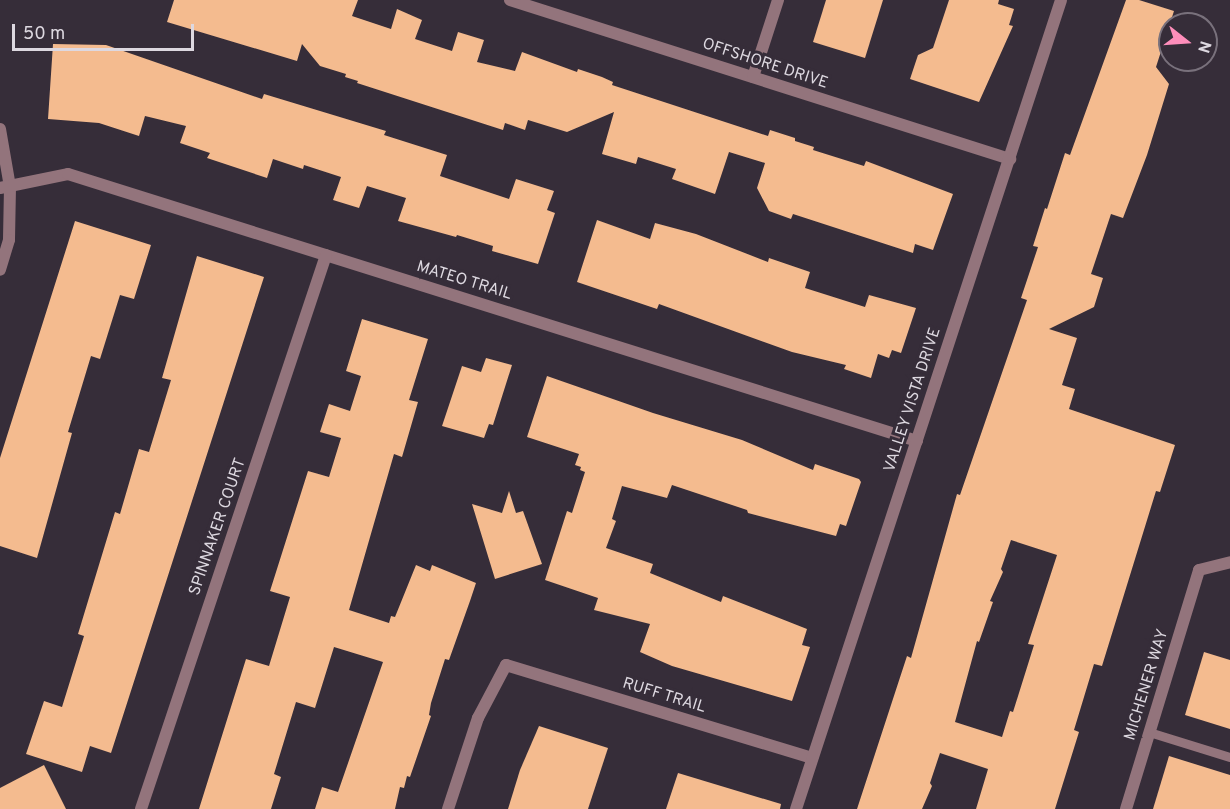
<!DOCTYPE html>
<html>
<head>
<meta charset="utf-8">
<style>
  body { margin:0 }
  #map { position:relative; width:1230px; height:809px; overflow:hidden; background:#362d39; font-family:Overpass,sans-serif }
  div>[style] { position:absolute }
  .building>* { inset:0; background:#f4bb8f }
  .lane>* { height:9px; margin:-4.5px; padding:0 4.5px; transform-origin:4.5px; border-radius:4.5px; background:#93747c }
  .street>* { height:12px; margin:-6px; padding:0 6px; transform-origin:6px; border-radius:6px; background:#93747c }
  span { translate:-50% -50%; white-space:nowrap; text-align:center; line-height:1.15; -webkit-text-stroke:6px #362d39; paint-order:stroke }
  .street-label { font-size:16px; color:#ddd8e0 }
  .north { position:absolute; left:1158px; top:12px; width:60px; height:60px; box-sizing:border-box; background:#362d39; border:2px solid #79717c; border-radius:50%; rotate:107deg; font-size:16px; font-weight:700; line-height:24px; text-align:center; color:#ddd8e0 }
  .north::after { content:''; display:block; margin:auto; width:21px; height:27px; background:#fe8ebb; clip-path:polygon(50% 0,100% 100%,50% 72%,0 100%) }
  .scale { position:absolute; left:12px; top:24px; width:182px; height:27px; box-sizing:border-box; border:3px solid #ddd8e0; border-top:0; padding-left:8px; font-size:18px; line-height:21px; white-space:nowrap; color:#ddd8e0; -webkit-text-stroke:4px #362d39; paint-order:stroke }
</style>
</head>
<body>
<div id="map">
  <div class="building">
    <div style="clip-path:polygon(174px 0,358px 0,352px 16px,391px 29px,397px 9px,422px 20px,415px 39px,452px 51px,458px 32px,484px 40px,477px 62px,515px 71px,522px 52px,577px 72px,578px 69px,602px 77px,613px 82px,612px 85px,768px 136px,770px 130px,795px 138px,795px 141px,814px 147px,813px 150px,864px 166px,866px 161px,953px 194px,933px 250px,915px 244px,913px 253px,793px 214px,791px 219px,769px 211px,757px 188px,765px 163px,729px 152px,715px 194px,672px 179px,676px 169px,638px 157px,636px 164px,602px 154px,614px 112px,567px 132px,528px 120px,525px 130px,505px 123px,503px 130px,357px 83px,358px 81px,345px 77px,346px 74px,320px 66px,302px 44px,297px 61px,167px 22px)"></div>
    <div style="clip-path:polygon(826px 0,883px 0,865px 58px,813px 42px)"></div>
    <div style="clip-path:polygon(949px 0,999px 0,998px 4px,1014px 9px,1009px 25px,1013px 26px,979px 102px,910px 79px,918px 55px,933px 48px)"></div>
    <div style="clip-path:polygon(evenodd,1126px 0,1139px 0,1174px 11px,1156px 67px,1169px 84px,1147px 155px,1123px 218px,1111px 214px,1091px 274px,1103px 278px,1094px 307px,1049px 329px,1077px 338px,1062px 385px,1075px 389px,1069px 409px,1175px 445px,1160px 492px,1156px 491px,1102px 666px,1094px 664px,1074px 730px,1079px 732px,1055px 809px,976px 809px,988px 769px,940px 753px,930px 783px,932px 786px,922px 809px,857px 809px,907px 656px,911px 658px,957px 494px,960px 495px,1027px 300px,1021px 298px,1038px 247px,1033px 246px,1045px 208px,1047px 209px,1065px 153px,1070px 155px,1126px 0,1011px 540px,1057px 555px,1028px 644px,1034px 645px,1013px 712px,1010px 711px,1002px 737px,955px 722px,977px 641px,979px 642px,993px 602px,990px 601px,1003px 572px,1001px 569px,1011px 540px)"></div>
    <div style="clip-path:polygon(53px 44px,106px 45px,262px 99px,264px 94px,386px 131px,384px 135px,447px 155px,440px 176px,509px 199px,516px 179px,554px 191px,547px 210px,555px 213px,538px 264px,492px 251px,493px 246px,457px 235px,456px 237px,398px 221px,406px 198px,367px 186px,359px 208px,333px 200px,341px 177px,304px 165px,303px 169px,273px 159px,267px 178px,207px 158px,210px 153px,180px 143px,186px 126px,145px 116px,139px 136px,99px 123px,48px 119px)"></div>
    <div style="clip-path:polygon(597px 220px,650px 239px,655px 223px,696px 234px,768px 262px,769px 258px,810px 272px,805px 288px,865px 307px,869px 295px,916px 308px,901px 353px,892px 350px,889px 358px,878px 354px,871px 378px,844px 369px,846px 365px,792px 352px,659px 304px,657px 309px,577px 282px)"></div>
    <div style="clip-path:polygon(75px 221px,151px 245px,134px 299px,120px 295px,100px 359px,91px 356px,68px 432px,72px 433px,37px 558px,0 546px,0 458px)"></div>
    <div style="clip-path:polygon(197px 256px,264px 277px,111px 753px,90px 746px,82px 772px,26px 754px,44px 701px,62px 707px,84px 636px,78px 634px,115px 512px,120px 514px,139px 449px,149px 452px,171px 380px,162px 378px)"></div>
    <div style="clip-path:polygon(362px 319px,428px 339px,409px 400px,418px 402px,402px 457px,394px 454px,349px 610px,389px 623px,391px 616px,395px 617px,416px 565px,430px 571px,432px 565px,476px 583px,470px 601px,449px 660px,445px 659px,431px 703px,429px 715px,431px 716px,410px 777px,407px 776px,404px 788px,400px 787px,395px 809px,315px 809px,322px 787px,338px 792px,383px 662px,334px 647px,315px 708px,296px 702px,274px 774px,281px 777px,271px 809px,199px 809px,246px 659px,269px 666px,290px 597px,270px 591px,308px 471px,329px 477px,341px 438px,320px 432px,329px 404px,350px 411px,361px 376px,346px 371px)"></div>
    <div style="clip-path:polygon(486px 358px,512px 365px,493px 425px,489px 424px,484px 438px,442px 426px,462px 366px,481px 372px)"></div>
    <div style="clip-path:polygon(547px 376px,653px 413px,742px 440px,813px 470px,815px 464px,859px 479px,861px 482px,846px 526px,840px 524px,836px 536px,748px 513px,747px 510px,672px 485px,667px 498px,622px 486px,612px 519px,616px 521px,606px 548px,653px 564px,650px 573px,721px 602px,723px 596px,807px 629px,802px 645px,810px 647px,792px 701px,672px 666px,640px 652px,650px 624px,594px 610px,598px 598px,545px 580px,567px 511px,572px 513px,585px 472px,580px 470px,581px 467px,575px 465px,579px 454px,527px 437px)"></div>
    <div style="clip-path:polygon(509px 491px,516px 513px,523px 511px,542px 564px,495px 579px,472px 504px,502px 513px)"></div>
    <div style="clip-path:polygon(1204px 652px,1230px 660px,1230px 729px,1185px 715px)"></div>
    <div style="clip-path:polygon(539px 726px,608px 748px,588px 809px,508px 809px,520px 770px)"></div>
    <div style="clip-path:polygon(1169px 756px,1230px 775px,1230px 809px,1153px 809px)"></div>
    <div style="clip-path:polygon(44px 765px,66px 809px,0 809px,0 788px)"></div>
    <div style="clip-path:polygon(678px 773px,781px 804px,780px 809px,666px 809px)"></div>
  </div>
  <div class="lane">
    <div style="left:1149px;top:732px;width:85px;rotate:17.2deg"></div>
  </div>
  <div class="street">
    <div style="left:510px;top:0;width:525px;rotate:17.64deg"></div>
    <div style="left:753px;top:77px;width:81px;rotate:-72deg"></div>
    <div style="left:0;top:129px;width:59px;rotate:80.2deg"></div>
    <div style="left:10px;top:187px;width:53px;rotate:91.1deg"></div>
    <div style="left:9px;top:240px;width:31px;rotate:107deg"></div>
    <div style="left:0;top:188px;width:69px;rotate:-11.6deg"></div>
    <div style="left:68px;top:174px;width:890px;rotate:17.46deg"></div>
    <div style="left:141px;top:809px;width:584px;rotate:-71.53deg"></div>
    <div style="left:448px;top:809px;width:96px;rotate:-71.8deg"></div>
    <div style="left:478px;top:718px;width:60px;rotate:-62.2deg"></div>
    <div style="left:506px;top:665px;width:320px;rotate:16.9deg"></div>
    <div style="left:796px;top:809px;width:851px;rotate:-71.86deg"></div>
    <div style="left:1126px;top:809px;width:250px;rotate:-73deg"></div>
    <div style="left:1199px;top:570px;width:32px;rotate:-14deg"></div>
  </div>
  <div class="street-label">
    <span style="left:765px;top:64px;rotate:18deg">OFFSHORE DRIVE</span>
    <span style="left:464px;top:281px;rotate:17deg">MATEO TRAIL</span>
    <span style="left:913px;top:400px;rotate:-72deg">VALLEY VISTA DRIVE</span>
    <span style="left:218px;top:527px;rotate:-71deg">SPINNAKER COURT</span>
    <span style="left:1147px;top:685px;rotate:-73deg">MICHENER WAY</span>
    <span style="left:664px;top:696px;rotate:17deg">RUFF TRAIL</span>
  </div>
  <div class="north">N</div>
  <div class="scale">50 m</div>
</div>
</body>
</html>
